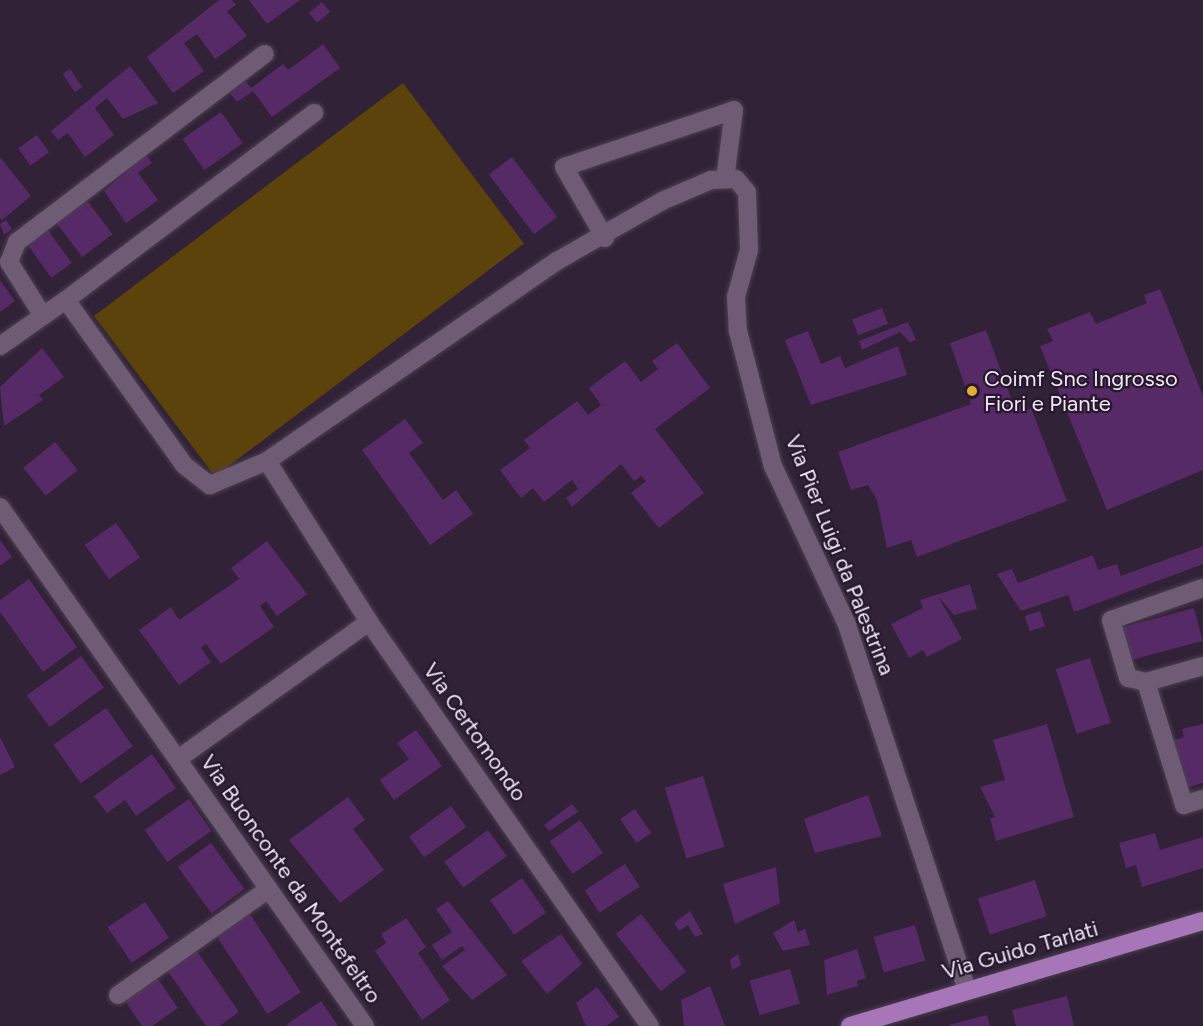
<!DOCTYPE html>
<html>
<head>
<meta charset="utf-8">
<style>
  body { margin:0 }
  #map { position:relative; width:1203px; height:1026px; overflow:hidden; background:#312237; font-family:Figtree,sans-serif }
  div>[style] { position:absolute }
  .green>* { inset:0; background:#5b430b; transform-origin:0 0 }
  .building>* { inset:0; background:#562a66; transform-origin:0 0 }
  .roads { filter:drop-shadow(0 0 2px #4d3f51) drop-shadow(0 0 2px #4d3f51) }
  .minor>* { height:18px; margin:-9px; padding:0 9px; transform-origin:9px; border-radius:9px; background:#6e5c74 }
  .major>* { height:18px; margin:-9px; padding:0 9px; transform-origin:9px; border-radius:9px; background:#a776b9 }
  .dots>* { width:16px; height:16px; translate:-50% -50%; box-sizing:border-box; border:3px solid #27182d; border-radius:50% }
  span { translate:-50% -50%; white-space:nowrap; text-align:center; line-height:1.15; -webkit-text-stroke:4.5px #27182d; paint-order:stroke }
  .poi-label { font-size:22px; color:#f0e6f4 }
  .left { translate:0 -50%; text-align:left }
  .street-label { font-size:22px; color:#f0e6f4 }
</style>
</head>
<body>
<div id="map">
  <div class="green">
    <div style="left:403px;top:83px;width:201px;height:387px;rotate:53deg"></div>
  </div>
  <div class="building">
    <div style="clip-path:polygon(219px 0,232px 0,236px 5px,227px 11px,247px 36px,215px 59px,197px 34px,184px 43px,204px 71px,173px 93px,147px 57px)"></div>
    <div style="clip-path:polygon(249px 0,300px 0,267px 24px)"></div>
    <div style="left:322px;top:2px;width:13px;height:17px;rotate:51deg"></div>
    <div style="clip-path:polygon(323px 44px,340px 68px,272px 117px,253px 91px,237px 102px,230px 93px,246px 81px,251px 88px,283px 64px,288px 70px)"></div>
    <div style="clip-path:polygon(130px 66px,158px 103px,123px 119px,107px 98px,95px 108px,114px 135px,85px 157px,68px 133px,58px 140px,51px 131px)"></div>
    <div style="left:70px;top:69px;width:22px;height:9px;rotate:56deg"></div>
    <div style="left:221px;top:112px;width:38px;height:47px;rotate:55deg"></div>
    <div style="left:37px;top:135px;width:21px;height:23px;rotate:55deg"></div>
    <div style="clip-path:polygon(146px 155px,152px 163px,138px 173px,158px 200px,126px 223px,104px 191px)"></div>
    <div style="clip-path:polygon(0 157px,31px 196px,2px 220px,0 218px)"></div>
    <div style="left:512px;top:157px;width:75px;height:29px;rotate:53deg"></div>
    <div style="left:86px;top:199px;width:44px;height:38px;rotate:53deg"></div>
    <div style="clip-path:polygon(6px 220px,12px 229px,4px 235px,0 224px)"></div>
    <div style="left:47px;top:229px;width:42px;height:25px;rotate:54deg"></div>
    <div style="clip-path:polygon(0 280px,15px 301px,0 312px)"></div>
    <div style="clip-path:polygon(1160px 289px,1203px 396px,1203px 470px,1107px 510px,1040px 346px,1053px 341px,1047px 329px,1090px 312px,1096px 324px,1147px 303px,1144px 295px)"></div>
    <div style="left:882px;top:308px;width:17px;height:32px;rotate:69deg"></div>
    <div style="clip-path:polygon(908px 322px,916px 340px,910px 342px,900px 332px,862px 350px,859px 341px)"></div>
    <div style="clip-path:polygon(986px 330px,1012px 401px,1020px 398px,1025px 411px,1031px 408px,1067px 501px,917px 557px,911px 540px,887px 548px,877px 500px,868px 485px,851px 490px,838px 452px,971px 404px,950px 343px)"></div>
    <div style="clip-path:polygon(808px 331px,821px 364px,840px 356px,845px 368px,898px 346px,907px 375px,811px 405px,785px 340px)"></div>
    <div style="clip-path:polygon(677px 343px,710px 388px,655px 429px,704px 493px,659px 528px,631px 493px,646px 481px,641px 476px,634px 481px,621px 464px,572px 507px,566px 498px,578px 489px,572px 480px,544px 502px,533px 488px,521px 498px,500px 470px,530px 448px,524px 440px,577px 401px,588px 415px,601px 405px,589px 388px,625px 361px,641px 382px,658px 369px,652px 361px)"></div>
    <div style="clip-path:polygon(42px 348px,64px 377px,39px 395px,43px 400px,4px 426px,0 387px)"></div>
    <div style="clip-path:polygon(405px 419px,423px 443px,409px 453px,443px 500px,456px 490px,473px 514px,430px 545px,362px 450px)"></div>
    <div style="left:55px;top:442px;width:36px;height:41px;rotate:51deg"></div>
    <div style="left:116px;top:523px;width:42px;height:38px;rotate:55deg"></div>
    <div style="clip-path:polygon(0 540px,12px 557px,0 566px)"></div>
    <div style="clip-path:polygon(267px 541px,307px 594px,277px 616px,266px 601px,260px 606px,274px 627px,221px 664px,206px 644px,201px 648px,211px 662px,179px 685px,139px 630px,171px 607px,179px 620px,239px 579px,231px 568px)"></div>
    <div style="clip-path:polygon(1203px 546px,1203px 564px,1074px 612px,1068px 595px,1021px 611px,997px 574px,1012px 569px,1018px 583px,1093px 555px,1098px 570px,1117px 564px,1121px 576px)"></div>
    <div style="clip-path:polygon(29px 579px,77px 647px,43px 672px,0 612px,0 600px)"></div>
    <div style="clip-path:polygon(970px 584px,977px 609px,954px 615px,938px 596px,962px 639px,927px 657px,923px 650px,909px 658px,891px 624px,923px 608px,920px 600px)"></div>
    <div style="left:1194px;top:608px;width:34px;height:76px;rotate:75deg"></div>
    <div style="left:1040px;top:611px;width:16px;height:16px;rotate:72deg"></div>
    <div style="left:81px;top:656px;width:39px;height:67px;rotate:54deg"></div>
    <div style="left:1090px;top:658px;width:68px;height:36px;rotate:72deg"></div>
    <div style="left:106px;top:708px;width:47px;height:64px;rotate:55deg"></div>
    <div style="clip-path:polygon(1047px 724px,1074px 817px,996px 841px,990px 818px,995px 817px,980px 787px,1005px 780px,993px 740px)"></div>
    <div style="clip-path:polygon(1203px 724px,1203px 783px,1185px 788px,1172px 741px,1184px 737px,1182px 729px)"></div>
    <div style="clip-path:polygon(416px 730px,442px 766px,394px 800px,380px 780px,409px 759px,397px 743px)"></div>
    <div style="clip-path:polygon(0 737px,15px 767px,0 775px)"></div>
    <div style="clip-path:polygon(152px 754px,176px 788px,136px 816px,125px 800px,107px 813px,94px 796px)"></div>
    <div style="left:703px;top:776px;width:74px;height:40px;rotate:73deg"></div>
    <div style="clip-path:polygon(868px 795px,882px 836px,815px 853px,804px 819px)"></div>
    <div style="clip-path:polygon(348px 797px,365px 820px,353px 829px,384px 870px,340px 903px,289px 840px)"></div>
    <div style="left:189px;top:799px;width:39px;height:54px;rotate:55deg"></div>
    <div style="clip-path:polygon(572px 804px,578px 812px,549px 831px,544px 825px)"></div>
    <div style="left:451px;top:806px;width:26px;height:52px;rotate:54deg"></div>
    <div style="left:635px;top:809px;width:29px;height:18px;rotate:56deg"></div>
    <div style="left:580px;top:820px;width:40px;height:37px;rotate:55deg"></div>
    <div style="left:488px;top:830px;width:32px;height:54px;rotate:54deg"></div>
    <div style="clip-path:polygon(1155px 833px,1160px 850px,1203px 837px,1203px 868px,1142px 887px,1136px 865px,1126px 868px,1119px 843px)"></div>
    <div style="left:211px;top:843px;width:57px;height:41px;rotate:54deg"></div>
    <div style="left:625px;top:864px;width:27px;height:48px;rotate:57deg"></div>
    <div style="clip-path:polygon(776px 867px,780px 903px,735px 924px,723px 884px)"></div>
    <div style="left:522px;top:878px;width:42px;height:39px;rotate:55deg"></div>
    <div style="left:1035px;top:880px;width:38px;height:60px;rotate:72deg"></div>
    <div style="clip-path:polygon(448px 901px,507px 975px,472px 1000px,442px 966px,465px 950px,462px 946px,442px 960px,432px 945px,452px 932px,436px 909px)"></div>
    <div style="left:145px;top:902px;width:43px;height:45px;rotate:56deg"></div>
    <div style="left:248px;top:911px;width:97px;height:40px;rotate:57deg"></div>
    <div style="clip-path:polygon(690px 911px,703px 934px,695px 937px,688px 925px,679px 931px,674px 923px)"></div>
    <div style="left:641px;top:914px;width:73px;height:32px;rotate:52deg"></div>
    <div style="clip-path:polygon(406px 918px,426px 947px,418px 953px,450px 1000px,422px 1020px,375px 951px,386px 943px,381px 934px)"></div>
    <div style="clip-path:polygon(794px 920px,798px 932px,805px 929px,810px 945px,783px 951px,773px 933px)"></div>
    <div style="left:915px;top:925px;width:37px;height:43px;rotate:74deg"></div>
    <div style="clip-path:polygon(561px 934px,582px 964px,547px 994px,521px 961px)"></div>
    <div style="clip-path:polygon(857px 949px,866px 978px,857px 981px,858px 986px,827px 995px,824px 960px)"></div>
    <div style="clip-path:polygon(196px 950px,239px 1012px,219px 1026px,206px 1026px,167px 970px)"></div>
    <div style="clip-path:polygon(738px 954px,741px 965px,732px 970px,730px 960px)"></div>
    <div style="left:790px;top:969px;width:36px;height:42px;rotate:74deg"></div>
    <div style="clip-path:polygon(156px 976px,178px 1008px,152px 1026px,142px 1026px,123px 998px)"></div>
    <div style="clip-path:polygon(710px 986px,725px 1026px,684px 1026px,681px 1000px)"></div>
    <div style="clip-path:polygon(597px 987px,619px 1017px,606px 1026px,586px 1026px,576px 1003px)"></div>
    <div style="clip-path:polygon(1067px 996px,1074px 1026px,1016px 1026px,1012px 1010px)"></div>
    <div style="clip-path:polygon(321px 1001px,338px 1026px,288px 1026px,287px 1024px)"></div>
    <div style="clip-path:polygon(987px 1015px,990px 1026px,949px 1026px,949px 1025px)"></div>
  </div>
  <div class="roads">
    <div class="minor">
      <div style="left:605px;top:238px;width:82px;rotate:-120deg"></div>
      <div style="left:564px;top:167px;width:179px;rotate:-18.5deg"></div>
      <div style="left:734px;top:110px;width:70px;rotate:97.4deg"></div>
      <div style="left:66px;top:300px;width:311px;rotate:-37deg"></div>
      <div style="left:43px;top:316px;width:64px;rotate:-122.2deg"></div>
      <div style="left:9px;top:262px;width:22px;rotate:-68deg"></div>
      <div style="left:17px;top:242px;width:311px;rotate:-37.2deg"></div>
      <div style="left:0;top:346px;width:80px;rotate:-34.9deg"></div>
      <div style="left:66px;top:300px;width:203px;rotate:54.4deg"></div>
      <div style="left:184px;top:465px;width:33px;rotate:38deg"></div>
      <div style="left:210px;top:485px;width:62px;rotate:-22.8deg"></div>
      <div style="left:267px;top:461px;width:352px;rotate:-34.6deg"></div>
      <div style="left:557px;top:261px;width:121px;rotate:-29.7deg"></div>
      <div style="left:662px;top:201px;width:53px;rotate:-23.2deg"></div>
      <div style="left:711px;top:180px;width:25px;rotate:-2deg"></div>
      <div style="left:736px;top:179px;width:17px;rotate:50deg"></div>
      <div style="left:747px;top:192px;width:58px;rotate:88deg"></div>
      <div style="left:749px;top:250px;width:49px;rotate:105.5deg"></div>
      <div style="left:736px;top:297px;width:34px;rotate:87deg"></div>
      <div style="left:738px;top:331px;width:139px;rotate:75.5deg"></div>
      <div style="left:773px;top:466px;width:175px;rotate:65deg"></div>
      <div style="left:847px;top:625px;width:384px;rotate:71.8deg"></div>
      <div style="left:267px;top:461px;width:191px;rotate:57.6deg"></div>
      <div style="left:369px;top:622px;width:492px;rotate:55.2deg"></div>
      <div style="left:0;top:507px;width:634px;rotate:54.88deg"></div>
      <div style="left:1203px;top:666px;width:59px;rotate:164.3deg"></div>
      <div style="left:1146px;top:682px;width:129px;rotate:72.8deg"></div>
      <div style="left:1184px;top:805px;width:20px;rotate:-18deg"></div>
      <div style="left:1146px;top:682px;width:18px;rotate:-167deg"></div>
      <div style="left:1128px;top:678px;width:60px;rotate:-106.3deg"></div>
      <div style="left:1111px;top:620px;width:97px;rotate:-19.2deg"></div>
      <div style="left:178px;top:759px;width:235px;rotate:-35.7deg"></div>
      <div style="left:118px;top:995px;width:184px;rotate:-35.1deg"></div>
    </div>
    <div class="major">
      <div style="left:850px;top:1026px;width:368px;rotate:-16.6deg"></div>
    </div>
  </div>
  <div class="dots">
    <div style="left:972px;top:391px;background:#e4ae35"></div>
  </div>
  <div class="poi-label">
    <span class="left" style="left:984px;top:391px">Coimf Snc Ingrosso<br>Fiori e Piante</span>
  </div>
  <div class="street-label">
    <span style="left:840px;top:555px;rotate:68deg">Via Pier Luigi da Palestrina</span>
    <span style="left:475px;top:732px;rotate:55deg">Via Certomondo</span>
    <span style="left:291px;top:879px;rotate:55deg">Via Buonconte da Montefeltro</span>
    <span style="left:1020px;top:950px;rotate:-16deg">Via Guido Tarlati</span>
  </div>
</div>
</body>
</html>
